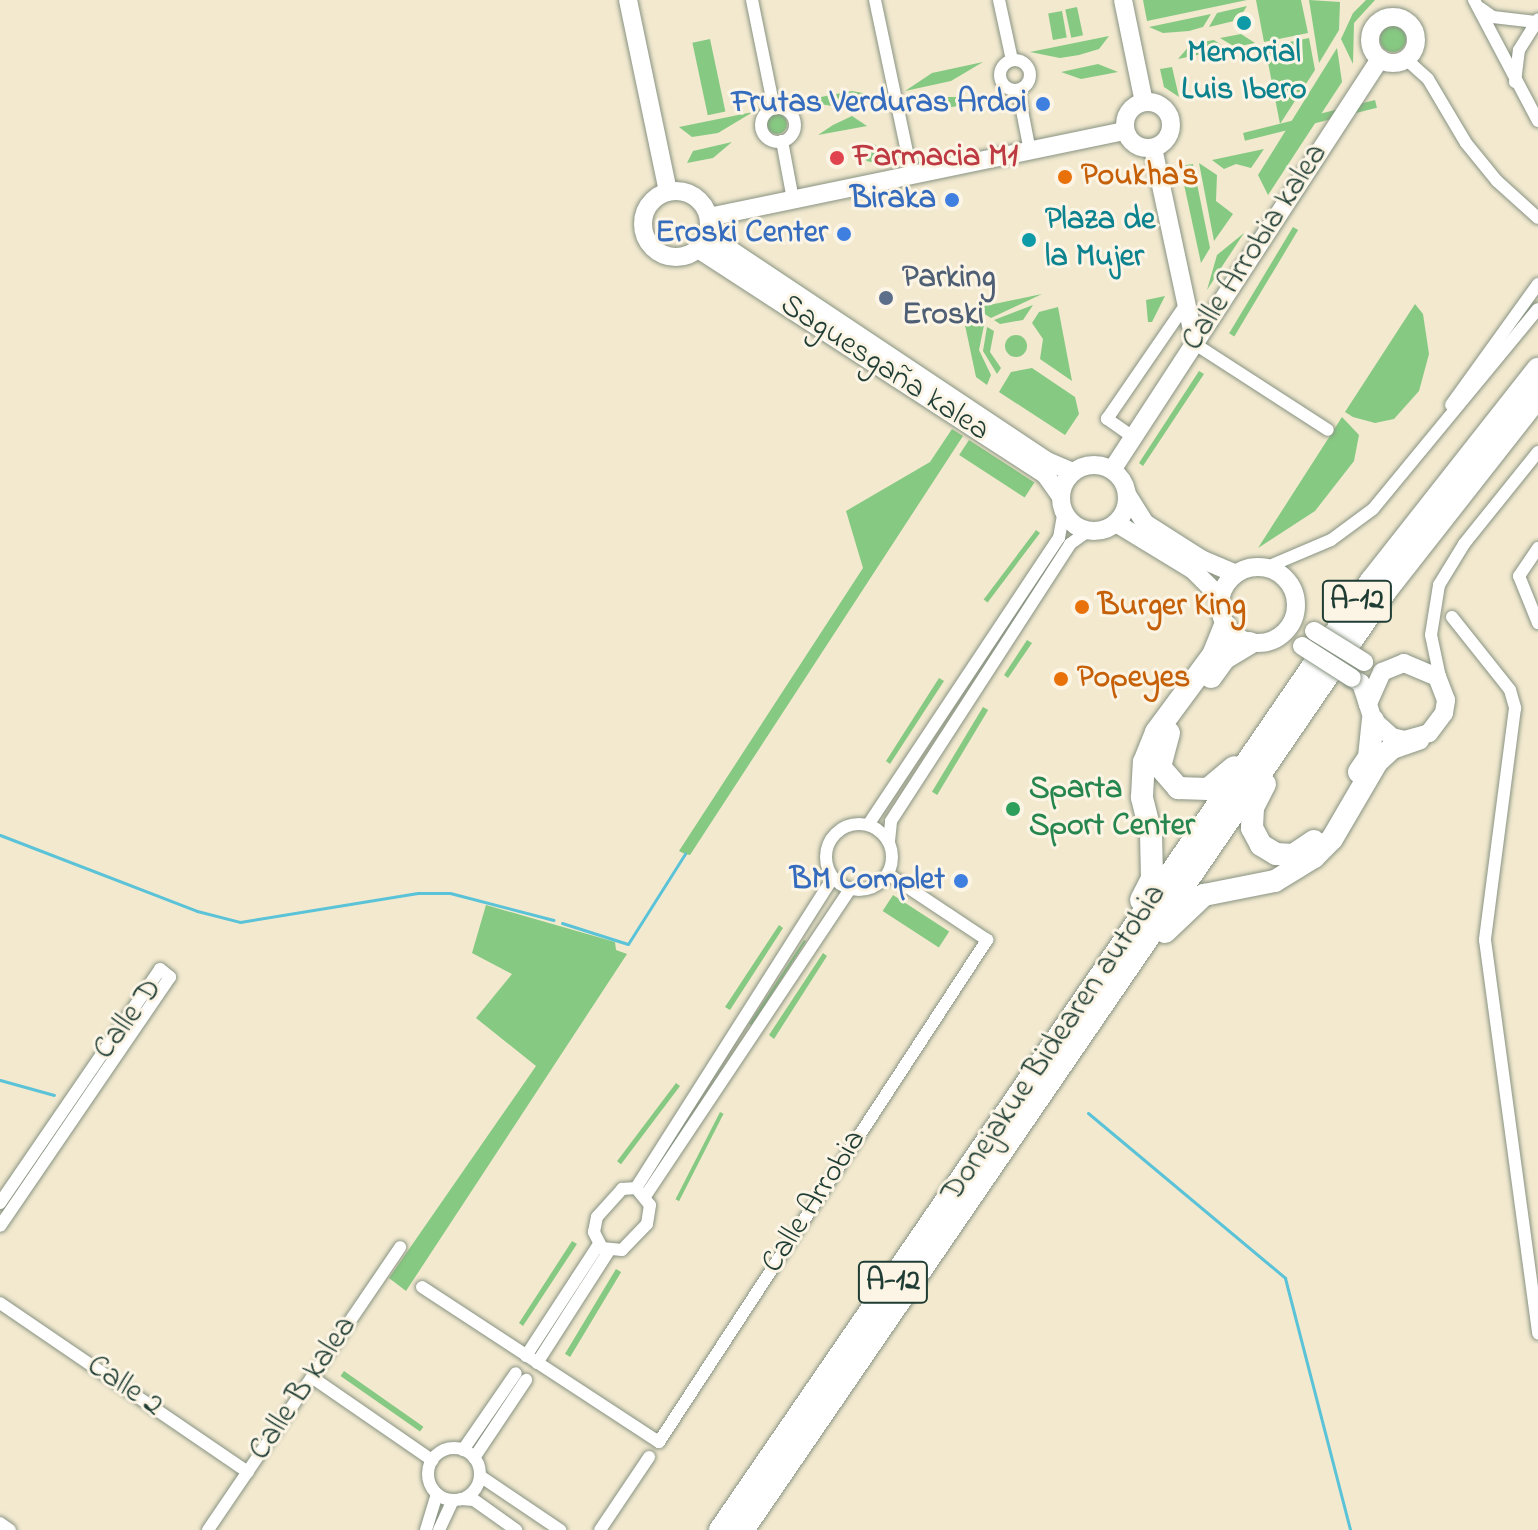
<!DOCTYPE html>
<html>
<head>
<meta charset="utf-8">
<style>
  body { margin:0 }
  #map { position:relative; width:1538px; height:1530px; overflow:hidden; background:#f2e9cf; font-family:"Indie Flower",sans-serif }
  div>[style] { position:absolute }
  .green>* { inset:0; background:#86c982; transform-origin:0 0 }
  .round { border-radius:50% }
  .stream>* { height:3px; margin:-1.5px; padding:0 1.5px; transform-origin:1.5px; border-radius:1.5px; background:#5bc3d8 }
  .roads { filter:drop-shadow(0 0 2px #889382) drop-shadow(0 0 2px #889382) }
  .street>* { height:12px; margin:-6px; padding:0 6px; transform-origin:6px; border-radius:6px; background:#fff }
  .street>.ring { margin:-6px; padding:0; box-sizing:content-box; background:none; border:12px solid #fff; border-radius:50% }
  .secondary>* { height:18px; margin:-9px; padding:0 9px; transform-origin:9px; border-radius:9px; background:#fff }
  .secondary>.ring { margin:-9px; padding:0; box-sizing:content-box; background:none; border:18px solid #fff; border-radius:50% }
  .highway>* { height:22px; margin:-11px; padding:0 11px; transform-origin:11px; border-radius:11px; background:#fff }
  .bridges { filter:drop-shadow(0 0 2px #889382) drop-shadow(0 0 2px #889382) }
  .secondary-bridge>* { height:18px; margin:-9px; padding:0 9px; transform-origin:9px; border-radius:9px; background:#fff }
  .dots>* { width:22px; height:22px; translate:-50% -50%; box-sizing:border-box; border:4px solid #fcf5e5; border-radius:50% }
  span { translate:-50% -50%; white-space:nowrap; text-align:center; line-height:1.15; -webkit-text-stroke:6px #fcf5e5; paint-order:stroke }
  .shield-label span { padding:2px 6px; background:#fcf5e5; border:2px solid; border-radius:6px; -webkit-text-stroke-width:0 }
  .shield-label { font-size:30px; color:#1f3d34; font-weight:700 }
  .culture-label { font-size:32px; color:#0d838f; font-weight:700 }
  .left { translate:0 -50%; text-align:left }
  .shop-label { font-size:32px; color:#366cbe; font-weight:700 }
  .right { translate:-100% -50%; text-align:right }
  .health-label { font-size:32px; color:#be3a42; font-weight:700 }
  .food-label { font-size:32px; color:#c56008; font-weight:700 }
  .street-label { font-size:32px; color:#1f3d34 }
  .service-label { font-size:32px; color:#4e5e75; font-weight:700 }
  .leisure-label { font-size:32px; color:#27864d; font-weight:700 }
</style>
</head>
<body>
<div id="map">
  <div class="green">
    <div style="clip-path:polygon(1143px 0,1247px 0,1147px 21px)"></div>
    <div style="clip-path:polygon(1256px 0,1301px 0,1308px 33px,1264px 42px)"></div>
    <div style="clip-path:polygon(1309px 0,1340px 2px,1339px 30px,1319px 63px)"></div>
    <div style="clip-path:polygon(1366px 0,1375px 0,1354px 23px,1353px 64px,1341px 39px,1353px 13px)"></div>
    <div style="clip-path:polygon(1247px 6px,1238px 20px,1209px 27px,1217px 13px)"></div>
    <div style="left:1077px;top:7px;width:29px;height:12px;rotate:78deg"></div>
    <div style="left:1062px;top:11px;width:27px;height:14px;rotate:80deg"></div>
    <div style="clip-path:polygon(1211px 14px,1203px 27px,1189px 31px,1163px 33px,1149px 27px)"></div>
    <div class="round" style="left:1380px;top:26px;width:26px;height:26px"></div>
    <div style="clip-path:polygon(1241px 34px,1255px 43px,1235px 47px,1220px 38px)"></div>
    <div style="clip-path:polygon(1109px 36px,1099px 49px,1079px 55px,1060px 58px,1030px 52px)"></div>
    <div style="clip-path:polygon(1309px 38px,1315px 70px,1280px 124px,1265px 47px)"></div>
    <div style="left:710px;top:39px;width:74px;height:18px;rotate:78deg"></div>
    <div style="clip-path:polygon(1214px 40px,1227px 49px,1178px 59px,1191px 44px)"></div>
    <div style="clip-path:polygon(1337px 48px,1342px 82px,1268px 195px,1258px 175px)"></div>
    <div style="clip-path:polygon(983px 62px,951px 81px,905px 91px,932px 73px)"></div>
    <div style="clip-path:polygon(1098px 64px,1118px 72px,1081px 79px,1061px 72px)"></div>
    <div style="clip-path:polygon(1172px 67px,1179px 97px,1164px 87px,1160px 69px)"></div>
    <div style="clip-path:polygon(852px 91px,884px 97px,839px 107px,800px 101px)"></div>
    <div style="clip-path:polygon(943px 97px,961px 97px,981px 101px,933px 111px)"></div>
    <div style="left:1375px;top:100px;width:8px;height:136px;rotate:76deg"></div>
    <div style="clip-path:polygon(753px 112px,718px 133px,692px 137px,679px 127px)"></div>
    <div class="round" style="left:767px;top:114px;width:20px;height:20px"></div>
    <div style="clip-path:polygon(852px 116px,867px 126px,818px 135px,833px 125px)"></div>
    <div style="clip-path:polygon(732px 142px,713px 158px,687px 163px,693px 151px)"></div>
    <div class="round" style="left:862px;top:144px;width:18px;height:18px"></div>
    <div style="clip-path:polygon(1264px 149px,1251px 168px,1236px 164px,1224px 169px,1212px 160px)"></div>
    <div style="clip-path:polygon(1199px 163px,1217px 175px,1216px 201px,1233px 214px,1214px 241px)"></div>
    <div style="clip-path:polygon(1193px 164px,1210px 248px,1201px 263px,1180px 166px)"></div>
    <div style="left:1293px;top:227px;width:6px;height:124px;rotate:31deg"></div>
    <div style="clip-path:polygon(1244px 233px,1223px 265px,1207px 290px,1217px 255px)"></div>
    <div style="clip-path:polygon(1042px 294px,991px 318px,975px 308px)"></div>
    <div style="clip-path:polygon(1165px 296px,1152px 322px,1148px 322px,1146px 300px)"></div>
    <div style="clip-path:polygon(1415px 304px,1423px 314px,1429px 354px,1419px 391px,1394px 419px,1375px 423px,1353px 417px,1345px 412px)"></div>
    <div style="clip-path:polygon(1033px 305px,1023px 320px,1000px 324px,994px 320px)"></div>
    <div style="clip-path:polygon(1058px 307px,1072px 381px,1040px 359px,1043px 339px,1032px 323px,1039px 312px)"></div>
    <div style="clip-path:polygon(962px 311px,984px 325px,979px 350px,991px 375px,987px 385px,976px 377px)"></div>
    <div style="clip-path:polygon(987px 327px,994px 331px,990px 352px,1001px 368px,997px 374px,983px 351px)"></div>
    <div class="round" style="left:1005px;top:335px;width:22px;height:22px"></div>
    <div style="clip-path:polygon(1032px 368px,1075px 397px,1079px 414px,1065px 435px,999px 392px,1011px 372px)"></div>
    <div style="clip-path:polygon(1199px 371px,1204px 374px,1143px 466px,1139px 463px)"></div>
    <div style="clip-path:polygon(1342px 417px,1359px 435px,1354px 461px,1315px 511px,1258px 548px)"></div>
    <div style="clip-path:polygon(952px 429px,963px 436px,690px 855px,685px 854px,679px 851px,863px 568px,846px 511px,930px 462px)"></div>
    <div style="left:969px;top:440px;width:78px;height:18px;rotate:33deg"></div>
    <div style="left:1036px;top:530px;width:5px;height:87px;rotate:37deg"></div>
    <div style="clip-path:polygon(1027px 640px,1032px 643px,1008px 678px,1004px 675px)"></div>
    <div style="clip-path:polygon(939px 678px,944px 681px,890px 764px,886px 761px)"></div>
    <div style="left:983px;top:707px;width:6px;height:99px;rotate:31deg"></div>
    <div style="left:893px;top:895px;width:67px;height:19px;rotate:33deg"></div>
    <div style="clip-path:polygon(486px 905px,615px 942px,616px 950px,627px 954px,406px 1291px,389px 1278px,536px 1066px,476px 1018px,512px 974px,472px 953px)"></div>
    <div style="clip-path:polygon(779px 925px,783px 928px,730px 1010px,725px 1007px)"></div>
    <div style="clip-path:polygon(804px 940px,806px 941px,752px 1025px,749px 1024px)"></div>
    <div style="clip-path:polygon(823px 953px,827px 956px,774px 1039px,769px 1035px)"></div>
    <div style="left:676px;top:1083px;width:5px;height:98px;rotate:37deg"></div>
    <div style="left:720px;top:1112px;width:4px;height:98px;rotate:27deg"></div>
    <div style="clip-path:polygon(572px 1241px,577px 1244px,523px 1326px,519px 1323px)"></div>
    <div style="left:616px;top:1269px;width:6px;height:99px;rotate:31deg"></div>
    <div style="left:344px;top:1371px;width:97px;height:6px;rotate:35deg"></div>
  </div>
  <div class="stream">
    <div style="left:0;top:835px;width:211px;rotate:21.1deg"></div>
    <div style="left:197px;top:911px;width:44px;rotate:14.3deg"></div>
    <div style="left:240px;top:922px;width:180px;rotate:-9.3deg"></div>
    <div style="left:418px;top:893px;width:32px"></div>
    <div style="left:450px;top:893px;width:107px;rotate:14.6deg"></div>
    <div style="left:562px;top:923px;width:69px;rotate:17.7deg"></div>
    <div style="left:628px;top:944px;width:107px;rotate:-57.7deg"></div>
    <div style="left:0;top:1080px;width:56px;rotate:15.5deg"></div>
    <div style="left:1088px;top:1113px;width:257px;rotate:39.9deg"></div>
    <div style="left:1285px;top:1278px;width:260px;rotate:75.5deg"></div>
  </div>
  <div class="roads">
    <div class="street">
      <div style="left:752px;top:0;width:110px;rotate:78.5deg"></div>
      <div style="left:875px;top:0;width:179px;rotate:78.1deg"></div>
      <div style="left:999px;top:0;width:61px;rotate:77.8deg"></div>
      <div style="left:1474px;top:0;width:137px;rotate:62.1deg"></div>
      <div style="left:1480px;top:8px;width:16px;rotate:35deg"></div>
      <div style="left:1493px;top:17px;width:43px;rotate:6.6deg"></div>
      <div class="ring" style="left:1000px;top:60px;width:18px;height:18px"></div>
      <div style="left:1407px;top:60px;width:28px;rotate:42deg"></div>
      <div style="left:1428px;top:79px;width:74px;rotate:59.3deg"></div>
      <div style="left:1466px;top:143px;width:49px;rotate:50.8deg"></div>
      <div style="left:1497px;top:181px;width:55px;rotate:42.1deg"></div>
      <div style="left:1515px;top:82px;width:32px;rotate:-83deg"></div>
      <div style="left:1519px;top:50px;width:36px;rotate:-58deg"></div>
      <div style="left:1018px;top:90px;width:62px;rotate:78.9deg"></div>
      <div class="ring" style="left:761px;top:108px;width:22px;height:22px"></div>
      <div style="left:782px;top:141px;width:60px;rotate:79.4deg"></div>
      <div style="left:1195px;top:344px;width:158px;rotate:32.9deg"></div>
      <div style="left:1451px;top:405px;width:149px;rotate:-54.3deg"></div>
      <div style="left:1133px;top:437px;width:32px;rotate:-145deg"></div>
      <div style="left:1107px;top:419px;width:140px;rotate:-55.5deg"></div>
      <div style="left:1538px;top:548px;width:34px;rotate:124deg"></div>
      <div style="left:1519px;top:576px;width:51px;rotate:68deg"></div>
      <div style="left:1265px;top:568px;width:72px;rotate:-23deg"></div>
      <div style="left:1331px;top:540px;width:52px;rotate:-36.4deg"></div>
      <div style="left:1373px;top:509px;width:259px;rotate:-50.5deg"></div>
      <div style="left:1452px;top:617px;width:93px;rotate:51.5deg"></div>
      <div style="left:1510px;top:690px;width:19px;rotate:74deg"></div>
      <div style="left:1515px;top:708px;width:234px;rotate:97.4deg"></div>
      <div style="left:1485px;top:940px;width:397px;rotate:82.3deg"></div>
      <div style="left:1441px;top:682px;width:48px;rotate:-102deg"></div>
      <div style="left:1431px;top:635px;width:51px;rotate:-80.9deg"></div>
      <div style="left:1439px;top:585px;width:48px;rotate:-58.6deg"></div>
      <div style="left:1464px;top:544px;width:118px;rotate:-51.2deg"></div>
      <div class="ring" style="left:826px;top:824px;width:54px;height:54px"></div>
      <div style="left:868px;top:825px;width:345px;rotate:-56.4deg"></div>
      <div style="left:1059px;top:538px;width:27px;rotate:-80deg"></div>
      <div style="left:889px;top:841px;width:20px;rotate:-84deg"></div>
      <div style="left:891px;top:821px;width:330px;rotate:-57.1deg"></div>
      <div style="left:1070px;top:544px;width:22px;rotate:-36deg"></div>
      <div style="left:636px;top:1188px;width:367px;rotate:-57.6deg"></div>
      <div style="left:636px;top:1188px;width:22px;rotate:51deg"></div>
      <div style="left:650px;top:1205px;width:19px;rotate:99deg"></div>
      <div style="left:647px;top:1224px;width:36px;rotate:134deg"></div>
      <div style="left:622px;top:1250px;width:20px;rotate:-174deg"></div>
      <div style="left:602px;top:1248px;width:18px;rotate:-117deg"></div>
      <div style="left:594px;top:1232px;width:15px;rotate:-79deg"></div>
      <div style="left:597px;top:1217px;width:38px;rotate:-48deg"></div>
      <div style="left:622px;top:1189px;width:14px;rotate:-4deg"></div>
      <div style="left:646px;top:1195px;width:368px;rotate:-56.3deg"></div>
      <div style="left:0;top:1203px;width:283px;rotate:-55.6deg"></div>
      <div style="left:160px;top:969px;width:13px;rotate:39deg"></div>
      <div style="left:170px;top:977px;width:301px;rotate:124.3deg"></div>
      <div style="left:422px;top:1287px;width:283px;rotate:33.2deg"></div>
      <div style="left:659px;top:1442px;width:600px;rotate:-56.84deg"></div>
      <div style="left:987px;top:940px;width:119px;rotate:-146.3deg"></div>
      <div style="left:0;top:1303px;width:300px;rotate:34.3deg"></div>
      <div style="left:526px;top:1356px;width:134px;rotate:-56.9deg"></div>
      <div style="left:537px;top:1363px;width:133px;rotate:-57.3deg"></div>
      <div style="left:313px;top:1378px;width:145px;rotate:34.6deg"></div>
      <div class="ring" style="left:428px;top:1448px;width:40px;height:40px"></div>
      <div style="left:463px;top:1450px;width:93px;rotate:-55.5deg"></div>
      <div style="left:474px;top:1458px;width:94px;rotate:-56.3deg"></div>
      <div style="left:480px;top:1476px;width:97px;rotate:34deg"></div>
      <div style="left:461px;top:1499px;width:13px;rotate:4deg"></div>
      <div style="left:474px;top:1500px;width:52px;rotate:35.5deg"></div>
      <div style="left:0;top:1523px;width:12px;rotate:35deg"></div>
      <div style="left:208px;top:1530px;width:342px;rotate:-55.8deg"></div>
      <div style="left:426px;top:1530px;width:37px;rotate:-73deg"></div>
      <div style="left:439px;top:1530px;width:33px;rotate:-65deg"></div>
      <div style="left:600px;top:1530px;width:88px;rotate:-56.1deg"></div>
    </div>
    <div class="secondary">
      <div style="left:628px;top:0;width:195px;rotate:78.2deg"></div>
      <div style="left:1123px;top:0;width:104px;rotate:78.4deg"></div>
      <div class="ring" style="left:1370px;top:17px;width:28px;height:28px"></div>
      <div class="ring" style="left:1125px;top:102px;width:28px;height:28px"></div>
      <div style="left:1153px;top:148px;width:200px;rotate:77.9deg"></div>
      <div class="ring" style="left:643px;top:191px;width:48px;height:48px"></div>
      <div style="left:709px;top:217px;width:425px;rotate:-11.7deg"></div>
      <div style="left:708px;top:235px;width:407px;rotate:33.7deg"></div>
      <div style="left:1047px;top:461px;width:28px;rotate:23deg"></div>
      <div style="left:698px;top:249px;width:414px;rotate:33deg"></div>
      <div style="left:1045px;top:474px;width:28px;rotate:55deg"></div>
      <div class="ring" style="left:1061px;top:465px;width:48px;height:48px"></div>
      <div style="left:1112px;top:470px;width:491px;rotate:-56.9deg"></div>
      <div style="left:1128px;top:496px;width:32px;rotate:58deg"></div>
      <div style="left:1145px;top:523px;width:67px;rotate:32.7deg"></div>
      <div style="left:1201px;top:559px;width:38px;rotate:23deg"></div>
      <div style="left:1116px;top:523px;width:90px;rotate:31.4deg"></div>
      <div style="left:1193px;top:570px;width:38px;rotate:45deg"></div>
      <div class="ring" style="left:1220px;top:567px;width:58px;height:58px"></div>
      <div style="left:1352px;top:678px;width:10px;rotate:29deg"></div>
      <div style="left:1361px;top:683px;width:39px;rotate:72deg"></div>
      <div style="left:1373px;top:720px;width:25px;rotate:42deg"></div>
      <div style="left:1392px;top:737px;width:13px;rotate:13deg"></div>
      <div style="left:1405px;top:740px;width:25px;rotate:-16deg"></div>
      <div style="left:1429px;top:733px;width:25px;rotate:-53deg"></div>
      <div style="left:1444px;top:713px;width:13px;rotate:-81deg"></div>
      <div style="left:1446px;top:700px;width:25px;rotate:-111deg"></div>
      <div style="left:1437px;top:677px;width:36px;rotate:-157deg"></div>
      <div style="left:1404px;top:663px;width:24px;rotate:158deg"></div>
      <div style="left:1382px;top:672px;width:35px;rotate:114deg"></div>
    </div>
    <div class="highway">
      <div style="left:1211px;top:677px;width:24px;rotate:-54deg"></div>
      <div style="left:1225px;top:658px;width:29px;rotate:-31deg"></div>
      <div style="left:1169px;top:733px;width:35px;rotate:105deg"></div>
      <div style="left:1160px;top:767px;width:28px;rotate:49deg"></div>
      <div style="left:1178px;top:788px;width:30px;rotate:2deg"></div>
      <div style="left:1208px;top:789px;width:34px;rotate:-40deg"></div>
      <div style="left:1359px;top:772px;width:18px;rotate:-56deg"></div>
      <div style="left:1369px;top:757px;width:37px;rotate:-84deg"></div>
      <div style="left:1265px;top:784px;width:27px;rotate:117deg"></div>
      <div style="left:1253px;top:808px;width:20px;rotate:93deg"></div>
      <div style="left:1252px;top:828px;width:19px;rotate:62deg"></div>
      <div style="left:1261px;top:845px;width:17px;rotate:31deg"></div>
      <div style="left:1276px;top:854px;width:17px;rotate:3deg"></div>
      <div style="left:1293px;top:855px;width:25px;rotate:-34deg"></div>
      <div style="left:1141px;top:900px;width:25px;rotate:-63deg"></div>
      <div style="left:1152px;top:878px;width:44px;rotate:-91.3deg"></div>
      <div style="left:1151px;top:834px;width:38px;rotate:-104deg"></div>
      <div style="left:1142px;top:797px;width:35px;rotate:-87deg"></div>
      <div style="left:1144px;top:762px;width:32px;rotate:-68deg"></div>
      <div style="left:1156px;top:732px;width:96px;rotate:-53.5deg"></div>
      <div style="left:1213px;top:655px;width:32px;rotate:-68deg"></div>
      <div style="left:1165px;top:932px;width:54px;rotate:-43.5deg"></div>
      <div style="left:1204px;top:895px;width:72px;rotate:-11.2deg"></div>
      <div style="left:1275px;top:881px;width:46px;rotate:-31.6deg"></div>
      <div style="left:1314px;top:857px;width:25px;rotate:-45deg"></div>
      <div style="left:1332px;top:839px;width:89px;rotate:-59.7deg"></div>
      <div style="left:1377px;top:762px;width:21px;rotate:-43deg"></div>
      <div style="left:1392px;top:748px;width:28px;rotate:-19deg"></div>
      <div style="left:720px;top:1530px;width:1151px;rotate:-55.55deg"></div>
      <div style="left:1371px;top:581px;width:270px;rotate:-51.8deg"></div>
      <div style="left:743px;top:1530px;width:1137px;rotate:-55.61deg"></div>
      <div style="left:1385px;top:592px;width:248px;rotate:-51.9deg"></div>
    </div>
  </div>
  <div class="bridges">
    <div class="secondary-bridge">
      <div style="left:1314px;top:631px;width:59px;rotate:31.8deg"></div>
      <div style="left:1302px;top:646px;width:59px;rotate:32.6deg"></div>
    </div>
  </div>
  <div class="dots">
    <div style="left:1244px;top:23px;background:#0f9aa8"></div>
    <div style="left:1043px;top:104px;background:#3f7fe0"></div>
    <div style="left:837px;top:158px;background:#e0444e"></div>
    <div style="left:1065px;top:177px;background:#e8710a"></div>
    <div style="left:952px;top:200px;background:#3f7fe0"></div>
    <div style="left:844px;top:234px;background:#3f7fe0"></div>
    <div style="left:1029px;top:240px;background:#0f9aa8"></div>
    <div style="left:886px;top:298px;background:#5c6f8a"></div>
    <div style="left:1082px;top:607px;background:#e8710a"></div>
    <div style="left:1061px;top:679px;background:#e8710a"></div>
    <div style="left:1013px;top:809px;background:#2e9e5b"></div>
    <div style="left:961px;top:881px;background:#3f7fe0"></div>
  </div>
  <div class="shield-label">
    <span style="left:1357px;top:601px">A-12</span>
    <span style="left:893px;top:1282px">A-12</span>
  </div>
  <div class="culture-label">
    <span style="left:1244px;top:73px">Memorial<br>Luis Ibero</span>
    <span class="left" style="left:1045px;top:240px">Plaza de<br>la Mujer</span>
  </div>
  <div class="shop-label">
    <span class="right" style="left:1027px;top:104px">Frutas Verduras Ardoi</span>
    <span class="right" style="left:936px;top:200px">Biraka</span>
    <span class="right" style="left:828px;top:234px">Eroski Center</span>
    <span class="right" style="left:945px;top:881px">BM Complet</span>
  </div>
  <div class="health-label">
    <span class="left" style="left:853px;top:158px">Farmacia M1</span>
  </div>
  <div class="food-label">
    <span class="left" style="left:1081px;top:177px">Poukha's</span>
    <span class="left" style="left:1098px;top:607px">Burger King</span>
    <span class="left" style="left:1077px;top:679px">Popeyes</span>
  </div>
  <div class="street-label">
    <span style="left:1256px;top:248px;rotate:-57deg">Calle Arrobia kalea</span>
    <span style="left:884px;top:369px;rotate:33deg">Saguesgaña kalea</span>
    <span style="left:129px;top:1020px;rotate:-53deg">Calle D</span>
    <span style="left:1055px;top:1044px;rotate:-56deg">Donejakue Bidearen autobia</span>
    <span style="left:815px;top:1202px;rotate:-57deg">Calle Arrobia</span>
    <span style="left:124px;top:1387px;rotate:34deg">Calle 2</span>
    <span style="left:304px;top:1389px;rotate:-56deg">Calle B kalea</span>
  </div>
  <div class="service-label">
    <span class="left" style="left:902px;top:298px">Parking<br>Eroski</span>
  </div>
  <div class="leisure-label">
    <span class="left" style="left:1029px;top:809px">Sparta<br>Sport Center</span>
  </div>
</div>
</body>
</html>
